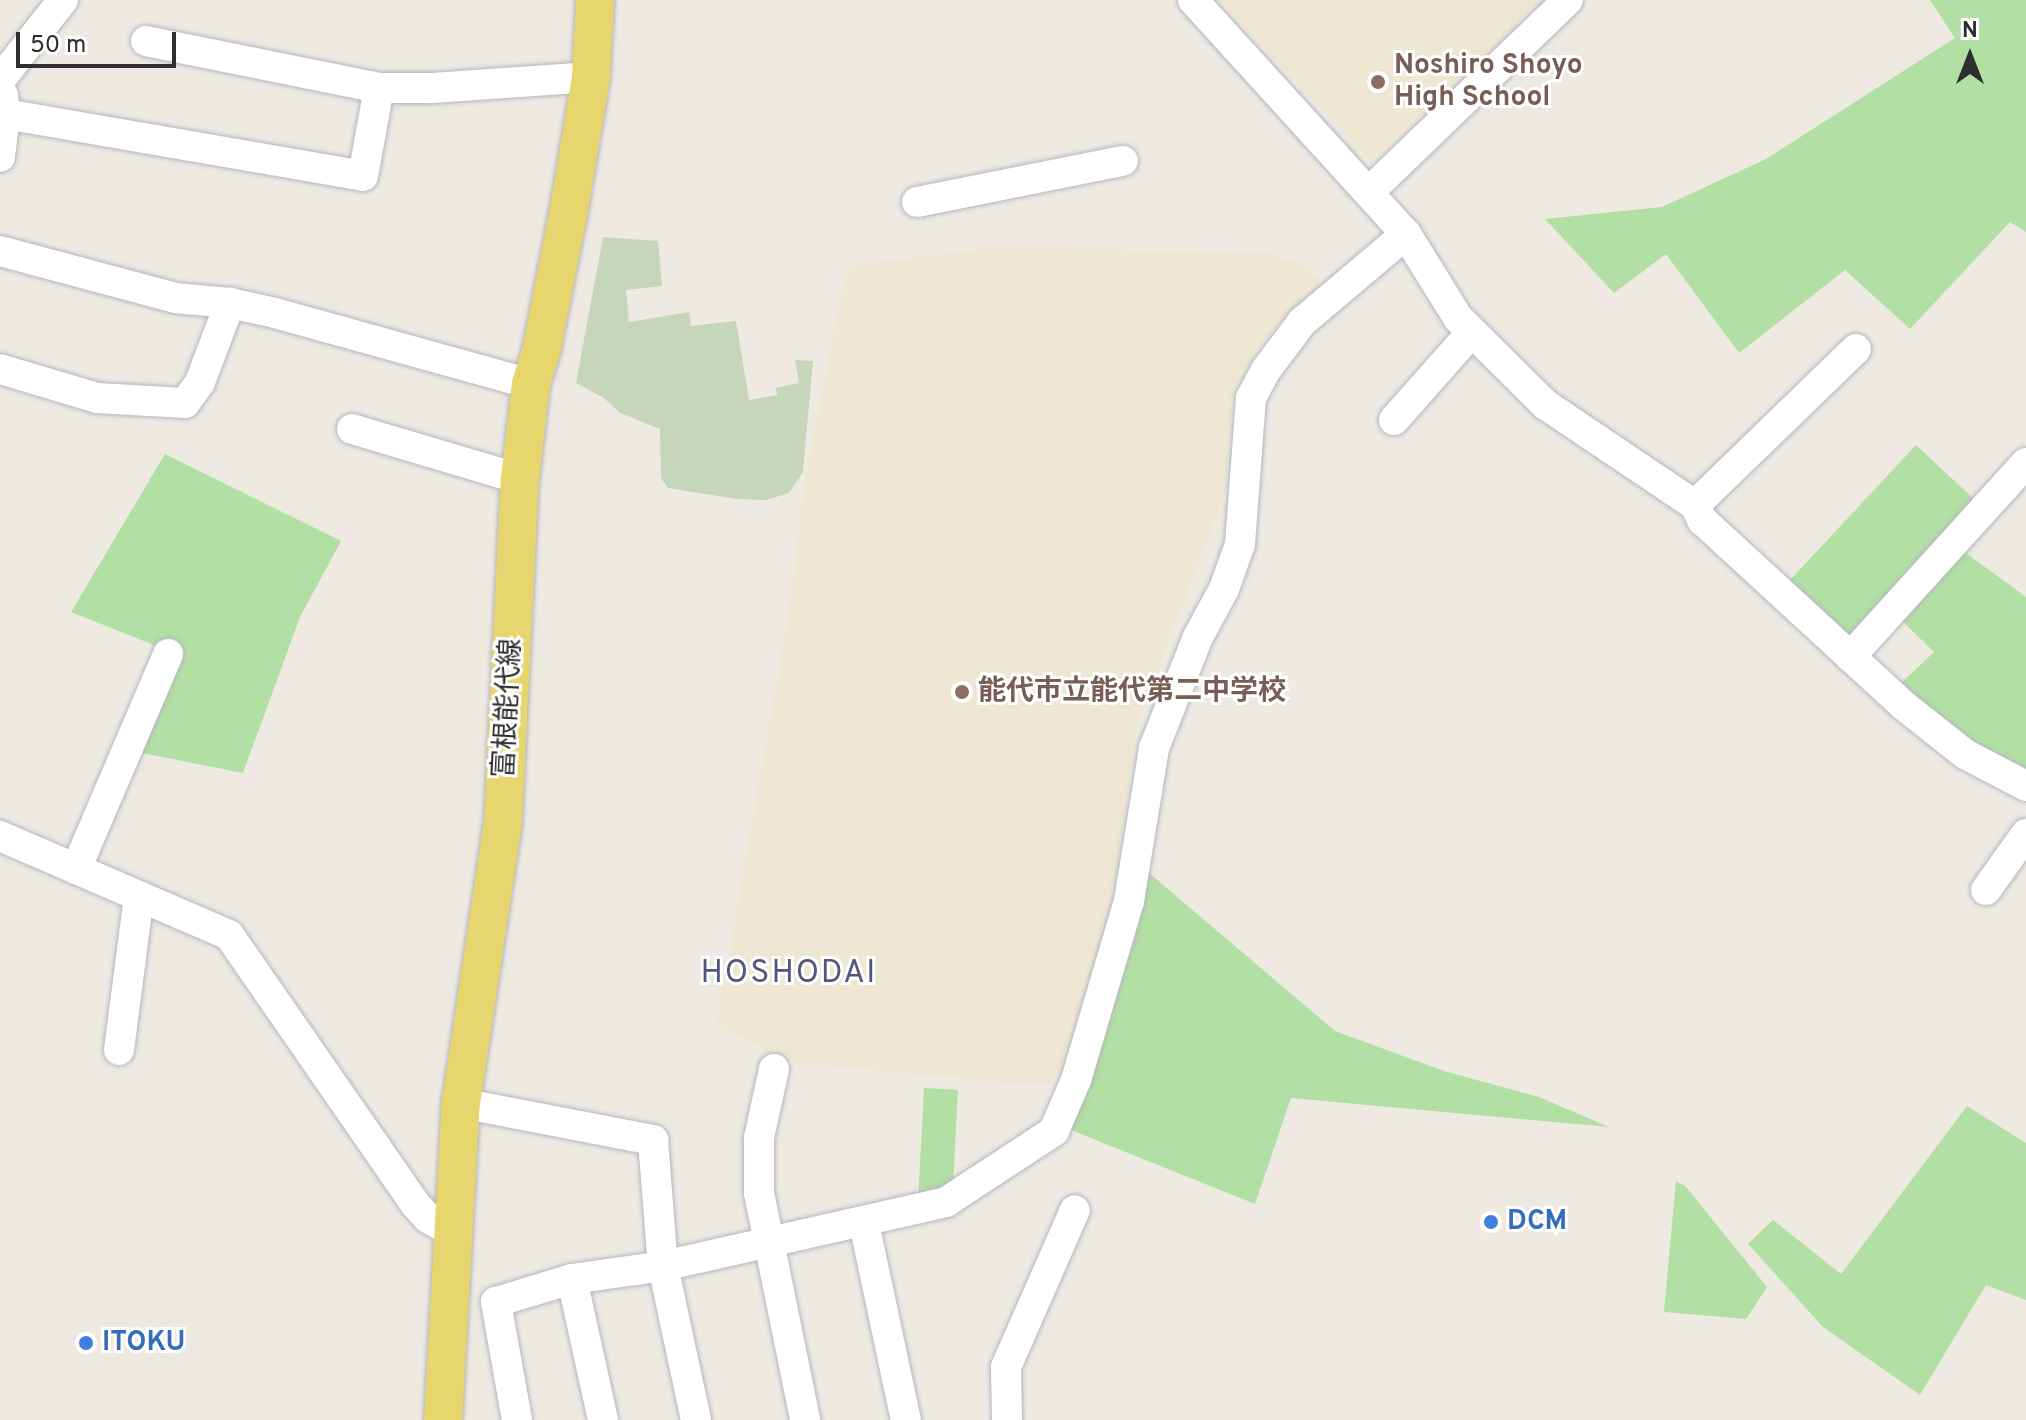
<!DOCTYPE html>
<html>
<head>
<meta charset="utf-8">
<style>
  body { margin:0 }
  #map { position:relative; width:2026px; height:1420px; overflow:hidden; background:#eeeae2; font-family:Overpass,"Noto Sans JP",sans-serif }
  div>[style] { position:absolute }
  .education>* { inset:0; background:#eee7d3 }
  .green>* { inset:0; background:#b2dfa3; transform-origin:0 0 }
  .cemetery>* { inset:0; background:#c6d6ba }
  .roads { filter:drop-shadow(0 0 2px #b5b6c0) drop-shadow(0 0 2px #b5b6c0) }
  .minor>* { height:30px; margin:-15px; padding:0 15px; transform-origin:15px; border-radius:15px; background:#fff }
  .major>* { height:38px; margin:-19px; padding:0 19px; transform-origin:19px; border-radius:19px; background:#e7d56d }
  .dots>* { width:22px; height:22px; translate:-50% -50%; box-sizing:border-box; border:4px solid #fff; border-radius:50% }
  span { translate:-50% -50%; white-space:nowrap; text-align:center; line-height:1.15; -webkit-text-stroke:6px #fff; paint-order:stroke }
  .education-label { font-size:28px; color:#785e54; font-weight:700 }
  .left { translate:0 -50%; text-align:left }
  .street-label { font-size:28px; color:#2e2e2e }
  .shop-label { font-size:28px; color:#366cbe; font-weight:700 }
  .quarter-label { font-size:32px; color:#51557c; letter-spacing:2px }
  .north { position:absolute; left:1930px; top:16px; width:80px; height:80px; -webkit-text-stroke:6px #fff; paint-order:stroke; rotate:0deg; font-size:22px; font-weight:700; line-height:32px; text-align:center; color:#2e2e2e }
  .north::after { content:''; display:block; margin:auto; width:28px; height:36px; background:#2e2e2e; clip-path:polygon(50% 0,100% 100%,50% 72%,0 100%) }
  .scale { position:absolute; left:16px; top:32px; width:160px; height:36px; box-sizing:border-box; border:4px solid #2e2e2e; border-top:0; padding-left:10px; font-size:24px; line-height:28px; white-space:nowrap; color:#2e2e2e; -webkit-text-stroke:6px #fff; paint-order:stroke }
</style>
</head>
<body>
<div id="map">
  <div class="education">
    <div style="clip-path:polygon(1219px 0,1551px 0,1372px 163px)"></div>
    <div style="clip-path:polygon(988px 246px,1271px 254px,1300px 264px,1327px 285px,1294px 307px,1264px 342px,1236px 385px,1230px 423px,1226px 491px,1137px 724px,1110px 923px,1072px 1071px,1049px 1083px,1008px 1083px,782px 1061px,717px 1022px,789px 613px,805px 477px,845px 276px,861px 264px,966px 252px)"></div>
  </div>
  <div class="green">
    <div style="clip-path:polygon(1930px 0,2026px 0,2026px 232px,2010px 222px,1910px 329px,1845px 270px,1739px 353px,1666px 254px,1614px 293px,1545px 219px,1662px 207px,1766px 159px,1955px 38px)"></div>
    <div style="left:1916px;top:445px;width:89px;height:187px;rotate:43deg"></div>
    <div style="clip-path:polygon(165px 454px,341px 541px,300px 617px,243px 773px,132px 751px,174px 653px,71px 612px)"></div>
    <div style="clip-path:polygon(1959px 548px,2026px 597px,2026px 777px,1972px 747px,1897px 687px,1934px 652px,1896px 615px)"></div>
    <div style="clip-path:polygon(1149px 873px,1335px 1031px,1444px 1071px,1539px 1097px,1609px 1127px,1291px 1098px,1255px 1204px,1066px 1128px)"></div>
    <div style="left:924px;top:1088px;width:34px;height:116px;rotate:3deg"></div>
    <div style="clip-path:polygon(1967px 1106px,2026px 1143px,2026px 1300px,1986px 1285px,1920px 1395px,1823px 1327px,1748px 1244px,1773px 1220px,1841px 1274px)"></div>
    <div style="clip-path:polygon(1676px 1181px,1686px 1187px,1767px 1287px,1746px 1319px,1664px 1312px)"></div>
  </div>
  <div class="cemetery">
    <div style="clip-path:polygon(603px 237px,658px 241px,662px 286px,626px 290px,629px 322px,689px 312px,691px 326px,736px 321px,749px 400px,777px 395px,776px 388px,799px 383px,795px 360px,813px 361px,803px 472px,789px 493px,766px 500px,737px 499px,668px 488px,661px 478px,660px 429px,620px 413px,604px 398px,576px 383px)"></div>
  </div>
  <div class="roads">
    <div class="minor">
      <div style="left:1193px;top:0;width:316px;rotate:47.7deg"></div>
      <div style="left:1406px;top:234px;width:99px;rotate:58.2deg"></div>
      <div style="left:1458px;top:318px;width:124px;rotate:44.7deg"></div>
      <div style="left:1546px;top:405px;width:179px;rotate:33.9deg"></div>
      <div style="left:1695px;top:505px;width:17px;rotate:65deg"></div>
      <div style="left:1702px;top:520px;width:273px;rotate:42.6deg"></div>
      <div style="left:1903px;top:705px;width:79px;rotate:38.3deg"></div>
      <div style="left:1965px;top:754px;width:69px;rotate:27.7deg"></div>
      <div style="left:146px;top:41px;width:238px;rotate:11.4deg"></div>
      <div style="left:0;top:80px;width:102px;rotate:-51.8deg"></div>
      <div style="left:5px;top:114px;width:363px;rotate:9.8deg"></div>
      <div style="left:363px;top:176px;width:89px;rotate:-79.7deg"></div>
      <div style="left:379px;top:88px;width:54px"></div>
      <div style="left:433px;top:88px;width:158px;rotate:-4deg"></div>
      <div style="left:0;top:157px;width:43px;rotate:-83.4deg"></div>
      <div style="left:5px;top:114px;width:19px;rotate:-96deg"></div>
      <div style="left:1370px;top:191px;width:275px;rotate:-44deg"></div>
      <div style="left:917px;top:202px;width:210px;rotate:-11.3deg"></div>
      <div style="left:0;top:251px;width:181px;rotate:15deg"></div>
      <div style="left:175px;top:298px;width:55px;rotate:5.2deg"></div>
      <div style="left:230px;top:303px;width:46px;rotate:12.5deg"></div>
      <div style="left:275px;top:313px;width:266px;rotate:15.5deg"></div>
      <div style="left:0;top:369px;width:101px;rotate:16.6deg"></div>
      <div style="left:97px;top:398px;width:88px;rotate:3.3deg"></div>
      <div style="left:185px;top:403px;width:26px;rotate:-54deg"></div>
      <div style="left:200px;top:382px;width:85px;rotate:-69.2deg"></div>
      <div style="left:1394px;top:420px;width:116px;rotate:-48.5deg"></div>
      <div style="left:352px;top:429px;width:175px;rotate:16.6deg"></div>
      <div style="left:1695px;top:505px;width:224px;rotate:-44.1deg"></div>
      <div style="left:1850px;top:657px;width:262px;rotate:-47.8deg"></div>
      <div style="left:0;top:836px;width:249px;rotate:23.4deg"></div>
      <div style="left:229px;top:935px;width:327px;rotate:55.3deg"></div>
      <div style="left:415px;top:1204px;width:19px;rotate:47deg"></div>
      <div style="left:428px;top:1218px;width:31px;rotate:31deg"></div>
      <div style="left:76px;top:869px;width:234px;rotate:-66.8deg"></div>
      <div style="left:1986px;top:890px;width:69px;rotate:-54.5deg"></div>
      <div style="left:119px;top:1050px;width:155px;rotate:-82.6deg"></div>
      <div style="left:774px;top:1069px;width:71px;rotate:102.3deg"></div>
      <div style="left:759px;top:1138px;width:55px;rotate:90deg"></div>
      <div style="left:759px;top:1193px;width:232px;rotate:78.5deg"></div>
      <div style="left:461px;top:1103px;width:196px;rotate:10.9deg"></div>
      <div style="left:653px;top:1140px;width:126px;rotate:85.5deg"></div>
      <div style="left:663px;top:1266px;width:157px;rotate:77.9deg"></div>
      <div style="left:864px;top:1223px;width:201px;rotate:78deg"></div>
      <div style="left:572px;top:1279px;width:144px;rotate:77.6deg"></div>
      <div style="left:517px;top:1420px;width:120px;rotate:-100.1deg"></div>
      <div style="left:496px;top:1302px;width:79px;rotate:-16.8deg"></div>
      <div style="left:572px;top:1279px;width:92px;rotate:-8.1deg"></div>
      <div style="left:663px;top:1266px;width:290px;rotate:-12.7deg"></div>
      <div style="left:946px;top:1202px;width:129px;rotate:-33.3deg"></div>
      <div style="left:1054px;top:1131px;width:56px;rotate:-66.7deg"></div>
      <div style="left:1076px;top:1080px;width:187px;rotate:-73.5deg"></div>
      <div style="left:1129px;top:901px;width:155px;rotate:-80.7deg"></div>
      <div style="left:1154px;top:748px;width:119px;rotate:-68.4deg"></div>
      <div style="left:1198px;top:637px;width:55px;rotate:-61.6deg"></div>
      <div style="left:1224px;top:589px;width:48px;rotate:-70.4deg"></div>
      <div style="left:1240px;top:544px;width:146px;rotate:-85.7deg"></div>
      <div style="left:1251px;top:398px;width:32px;rotate:-62deg"></div>
      <div style="left:1266px;top:370px;width:60px;rotate:-53.1deg"></div>
      <div style="left:1302px;top:322px;width:136px;rotate:-40.2deg"></div>
      <div style="left:1007px;top:1420px;width:53px;rotate:-91.1deg"></div>
      <div style="left:1006px;top:1367px;width:171px;rotate:-66.3deg"></div>
    </div>
    <div class="major">
      <div style="left:443px;top:1420px;width:318px;rotate:-86.8deg"></div>
      <div style="left:461px;top:1103px;width:284px;rotate:-81.5deg"></div>
      <div style="left:503px;top:822px;width:343px;rotate:-87.2deg"></div>
      <div style="left:520px;top:479px;width:96px;rotate:-83.4deg"></div>
      <div style="left:531px;top:384px;width:39px;rotate:-73deg"></div>
      <div style="left:542px;top:347px;width:135px;rotate:-78.9deg"></div>
      <div style="left:568px;top:215px;width:140px;rotate:-80.5deg"></div>
      <div style="left:591px;top:77px;width:77px;rotate:-87deg"></div>
    </div>
  </div>
  <div class="dots">
    <div style="left:1378px;top:82px;background:#8d6e63"></div>
    <div style="left:962px;top:692px;background:#8d6e63"></div>
    <div style="left:1491px;top:1222px;background:#3f7fe0"></div>
    <div style="left:86px;top:1343px;background:#3f7fe0"></div>
  </div>
  <div class="education-label">
    <span class="left" style="left:1394px;top:82px">Noshiro Shoyo<br>High School</span>
    <span class="left" style="left:978px;top:692px">能代市立能代第二中学校</span>
  </div>
  <div class="street-label">
    <span style="left:509px;top:708px;rotate:-87deg">富根能代線</span>
  </div>
  <div class="shop-label">
    <span class="left" style="left:1507px;top:1222px">DCM</span>
    <span class="left" style="left:102px;top:1343px">ITOKU</span>
  </div>
  <div class="quarter-label">
    <span style="left:789px;top:974px">HOSHODAI</span>
  </div>
  <div class="north">N</div>
  <div class="scale">50 m</div>
</div>
</body>
</html>
